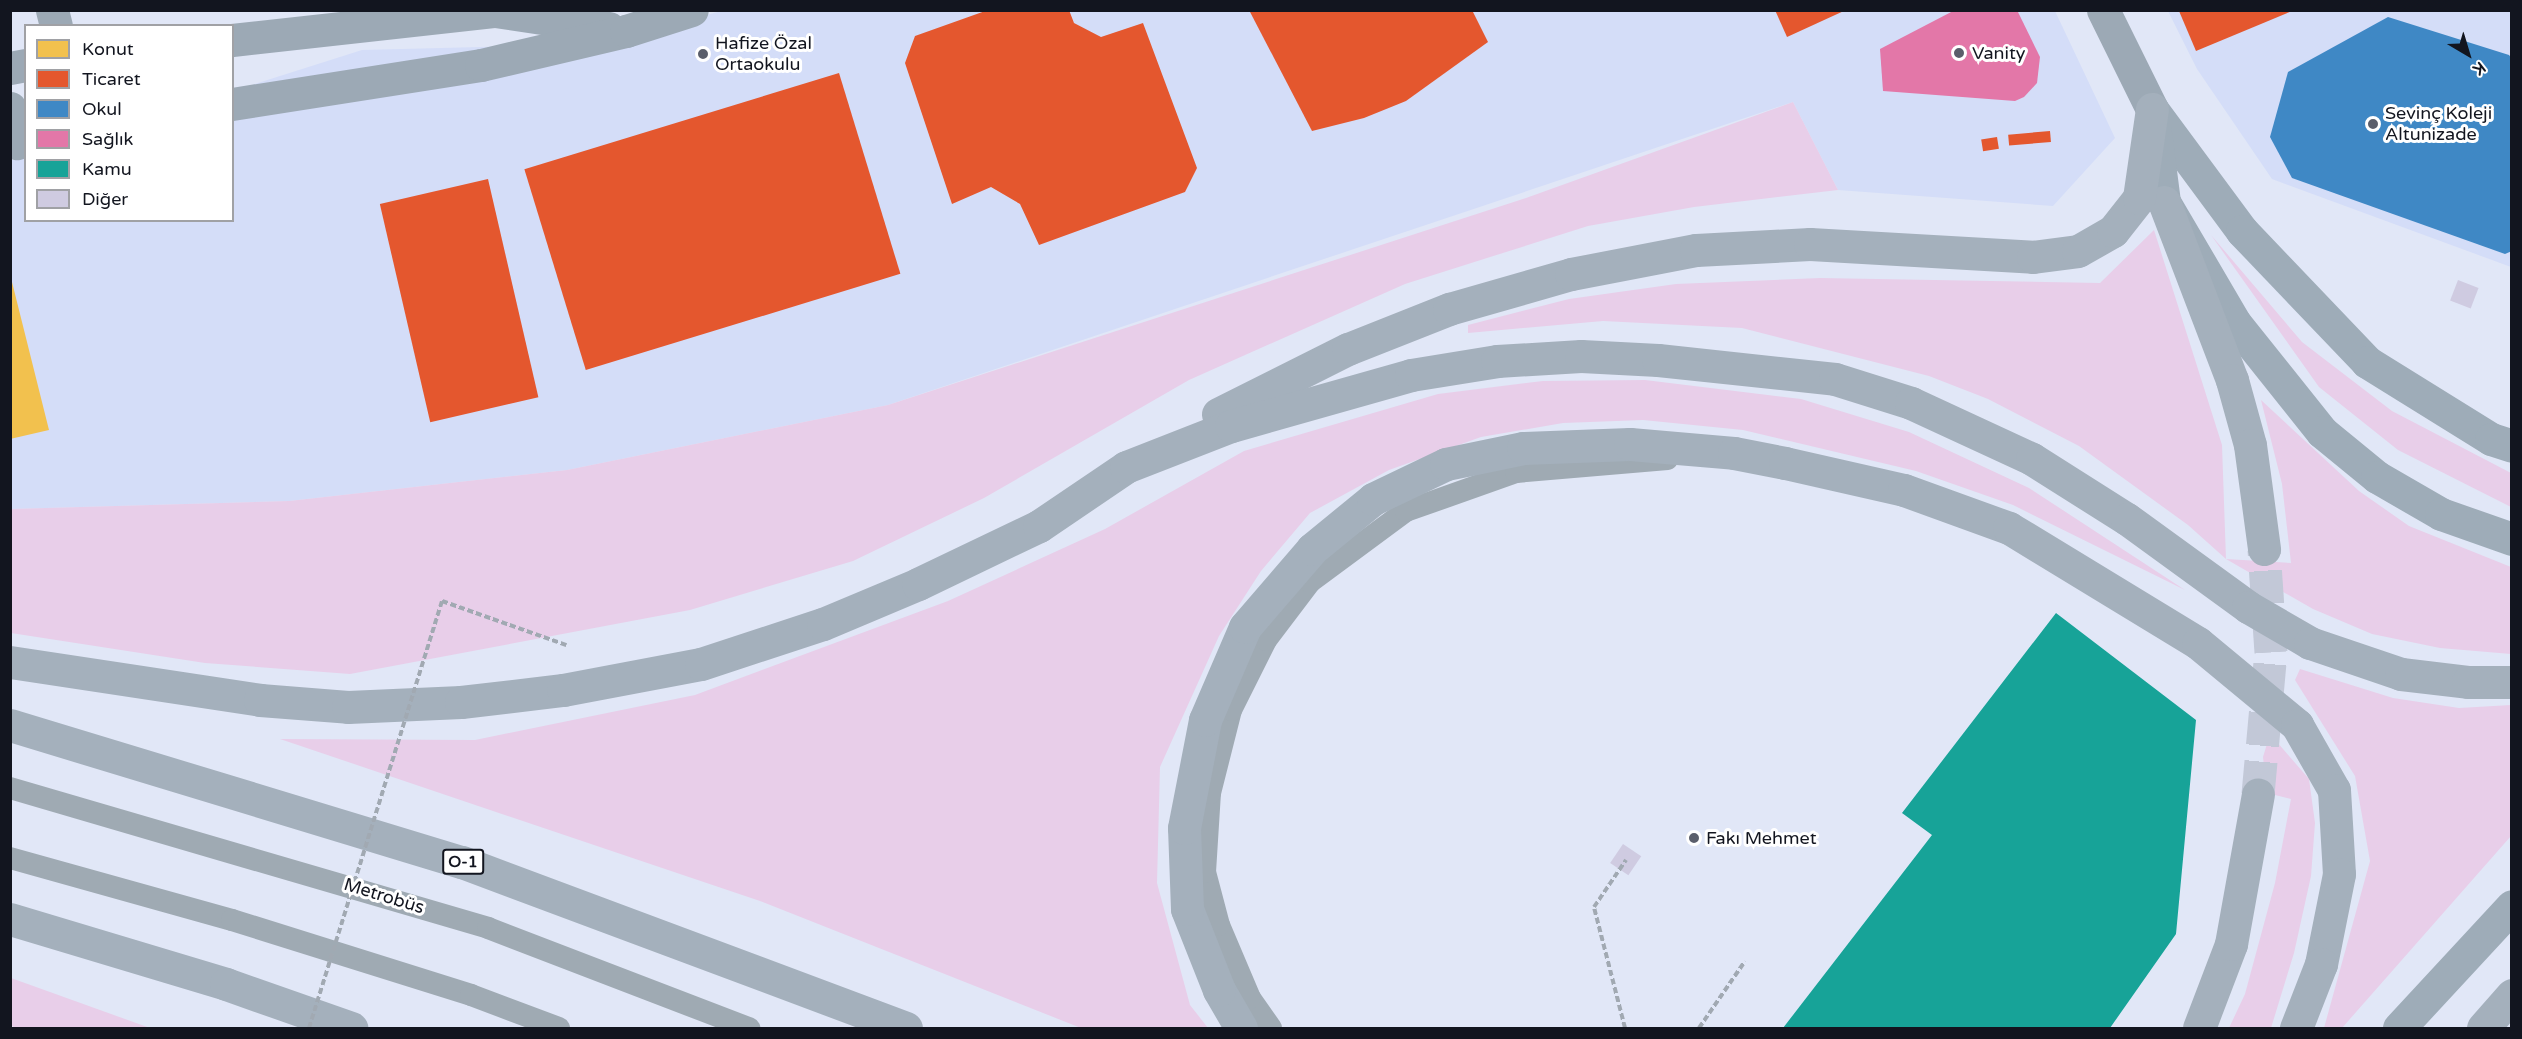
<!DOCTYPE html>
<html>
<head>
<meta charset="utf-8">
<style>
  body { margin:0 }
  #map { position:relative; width:2522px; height:1039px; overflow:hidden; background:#e1e7f7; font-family:"Varela Round",sans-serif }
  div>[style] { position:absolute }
  .built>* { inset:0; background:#d4ddf8 }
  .green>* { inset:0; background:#e8cee9 }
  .homes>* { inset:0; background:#f2c14e }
  .shops>* { inset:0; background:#e4572e; transform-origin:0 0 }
  .schools>* { inset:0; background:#3f88c5 }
  .health>* { inset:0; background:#e377a8 }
  .public>* { inset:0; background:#17a398 }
  .building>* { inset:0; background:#cfcbe1; transform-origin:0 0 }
  .highway-tunnel>* { height:33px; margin-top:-16.5px; transform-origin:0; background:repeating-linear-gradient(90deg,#c2c8d7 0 33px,transparent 0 49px) }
  .path>* { height:4px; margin-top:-2px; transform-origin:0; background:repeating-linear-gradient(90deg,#a1a9b2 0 6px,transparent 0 9px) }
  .lane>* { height:22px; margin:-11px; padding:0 11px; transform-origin:11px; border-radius:11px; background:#9faab3 }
  .secondary>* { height:33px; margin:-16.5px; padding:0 16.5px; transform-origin:16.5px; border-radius:16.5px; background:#9ca9b5 }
  .primary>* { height:33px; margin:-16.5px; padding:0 16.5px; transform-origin:16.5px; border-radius:16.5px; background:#9eacb8 }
  .highway>* { height:33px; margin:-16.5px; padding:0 16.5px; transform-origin:16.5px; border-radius:16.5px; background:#a4b0bc }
  .path-bridge>* { height:4px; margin-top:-2px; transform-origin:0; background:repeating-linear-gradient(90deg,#a1a9b2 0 6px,transparent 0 9px) }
  .dots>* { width:16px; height:16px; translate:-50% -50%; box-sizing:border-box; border:3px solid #fff; border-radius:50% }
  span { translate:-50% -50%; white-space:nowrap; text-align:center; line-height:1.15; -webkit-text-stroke:6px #fff; paint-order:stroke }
  .shield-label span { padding:2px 4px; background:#fff; border:2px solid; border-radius:4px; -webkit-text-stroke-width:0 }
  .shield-label { font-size:16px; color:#12151f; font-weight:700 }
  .poi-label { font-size:18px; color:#12151f }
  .left { translate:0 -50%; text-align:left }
  .street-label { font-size:18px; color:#12151f }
  .frame { position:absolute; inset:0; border:12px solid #12151f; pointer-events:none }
  .legend { position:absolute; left:24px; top:24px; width:210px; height:198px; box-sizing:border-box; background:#fff; border:2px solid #a0a1a5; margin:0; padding:8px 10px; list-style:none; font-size:18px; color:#12151f }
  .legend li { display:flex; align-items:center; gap:12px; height:30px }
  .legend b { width:30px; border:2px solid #a0a1a5 }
  .north { position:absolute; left:2438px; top:24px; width:60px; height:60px; -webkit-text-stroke:4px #fff; paint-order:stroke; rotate:142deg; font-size:16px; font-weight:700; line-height:24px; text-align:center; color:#12151f }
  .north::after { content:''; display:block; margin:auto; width:21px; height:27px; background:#12151f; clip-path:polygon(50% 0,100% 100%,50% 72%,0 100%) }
</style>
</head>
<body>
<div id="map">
  <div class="built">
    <div style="clip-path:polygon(725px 10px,2055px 11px,2115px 138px,2053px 206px,1838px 190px,1793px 102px,888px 405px,567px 470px,289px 501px,11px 509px,10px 161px,25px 156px,26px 220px,232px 220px,233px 91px,362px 50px,598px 44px)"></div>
    <div style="clip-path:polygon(2168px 11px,2511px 11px,2511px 267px,2272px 179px,2197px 69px)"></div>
  </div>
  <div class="green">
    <div style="clip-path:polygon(1793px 102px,1838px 190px,1694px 207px,1588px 226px,1405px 284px,1189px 380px,984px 498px,853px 561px,690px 610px,350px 674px,205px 663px,11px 633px,11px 509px,289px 501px,567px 470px,888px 405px,1526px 198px)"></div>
    <div style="clip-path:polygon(2154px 230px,2222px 445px,2226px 559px,2291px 563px,2282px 484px,2261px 400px,2359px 491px,2409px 526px,2511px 567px,2511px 654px,2440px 648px,2372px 634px,2313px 609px,2226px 559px,2188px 525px,2079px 446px,1988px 399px,1929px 376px,1742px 328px,1603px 321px,1468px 333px,1468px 325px,1569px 299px,1676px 284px,1820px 278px,2100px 283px)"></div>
    <div style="clip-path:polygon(2211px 235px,2302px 342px,2392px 411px,2511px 473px,2511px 507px,2398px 450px,2319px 387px)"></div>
    <div style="clip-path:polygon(1645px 380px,1801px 399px,1909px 432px,2029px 488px,2185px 590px,2013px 505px,1916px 471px,1743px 430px,1643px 420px,1563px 423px,1481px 437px,1389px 470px,1310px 513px,1261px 571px,1219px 636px,1160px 767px,1157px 883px,1190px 1005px,1208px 1028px,1081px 1028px,760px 901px,280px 739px,475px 740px,695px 695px,948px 601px,1105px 529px,1244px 451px,1438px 394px,1543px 381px)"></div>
    <div style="clip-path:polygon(2300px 669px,2393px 698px,2459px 708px,2511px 705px,2511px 836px,2342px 1028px,2324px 1028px,2370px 861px,2355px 776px,2295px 680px)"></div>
    <div style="clip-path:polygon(2270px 734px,2309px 779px,2315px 823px,2311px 876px,2294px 953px,2271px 1028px,2229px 1028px,2245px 994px,2275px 883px,2291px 799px,2267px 793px,2263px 757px)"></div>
    <div style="clip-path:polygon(11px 978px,150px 1028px,15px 1028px,11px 1025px)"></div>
  </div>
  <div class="homes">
    <div style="clip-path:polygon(10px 274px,49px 430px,10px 439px)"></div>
  </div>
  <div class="shops">
    <div style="clip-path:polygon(988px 10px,1069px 10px,1074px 23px,1101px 37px,1143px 23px,1197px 168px,1185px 192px,1039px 245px,1020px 204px,991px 187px,952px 204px,905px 63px,915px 36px)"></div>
    <div style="clip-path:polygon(1249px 10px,1472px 10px,1488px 42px,1406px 101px,1364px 118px,1312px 131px)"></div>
    <div style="clip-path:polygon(1775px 10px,1846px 10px,1787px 37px)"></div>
    <div style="clip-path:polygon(2179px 11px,2292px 11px,2196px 51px)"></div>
    <div style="left:839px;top:73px;width:210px;height:329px;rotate:73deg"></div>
    <div style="left:2050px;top:131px;width:11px;height:42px;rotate:85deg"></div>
    <div style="left:1997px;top:137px;width:12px;height:16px;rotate:81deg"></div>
    <div style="left:488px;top:179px;width:224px;height:111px;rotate:77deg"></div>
  </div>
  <div class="schools">
    <div style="clip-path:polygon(2388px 17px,2509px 55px,2512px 59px,2512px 251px,2505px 254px,2292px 178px,2270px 137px,2288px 72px)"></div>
  </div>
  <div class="health">
    <div style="clip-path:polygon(1955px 10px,2017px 10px,2040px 57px,2037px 83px,2024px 97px,2015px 101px,1883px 91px,1880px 49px)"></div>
  </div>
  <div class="public">
    <div style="clip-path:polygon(2056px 613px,2196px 720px,2176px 934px,2110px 1028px,1783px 1028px,1932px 835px,1902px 813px)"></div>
  </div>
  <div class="building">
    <div style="left:2458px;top:280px;width:22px;height:22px;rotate:21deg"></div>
    <div style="left:1623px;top:844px;width:22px;height:23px;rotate:34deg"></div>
  </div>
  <div class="highway-tunnel">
    <div style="left:2258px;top:794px;width:143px;rotate:-84.8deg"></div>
    <div style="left:2271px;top:652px;width:103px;rotate:-93.9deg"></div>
  </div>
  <div class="path">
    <div style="left:442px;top:601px;width:132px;rotate:19.5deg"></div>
    <div style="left:1625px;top:1028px;width:125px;rotate:-104.4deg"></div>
    <div style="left:1594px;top:907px;width:57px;rotate:-55.8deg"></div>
    <div style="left:1699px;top:1028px;width:81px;rotate:-55.5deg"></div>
  </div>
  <div class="lane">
    <div style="left:10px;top:788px;width:498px;rotate:16.3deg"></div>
    <div style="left:488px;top:928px;width:280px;rotate:21deg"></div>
    <div style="left:10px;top:858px;width:230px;rotate:15.6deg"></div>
    <div style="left:232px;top:920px;width:250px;rotate:17.4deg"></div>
    <div style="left:471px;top:995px;width:94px;rotate:20.6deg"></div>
    <div style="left:1271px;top:1028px;width:37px;rotate:-125deg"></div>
    <div style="left:1250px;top:998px;width:79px;rotate:-113deg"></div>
    <div style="left:1219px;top:925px;width:55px;rotate:-104.8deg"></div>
    <div style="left:1205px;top:872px;width:79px;rotate:-86.4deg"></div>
    <div style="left:1210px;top:793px;width:86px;rotate:-75.8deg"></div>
    <div style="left:1231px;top:710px;width:78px;rotate:-63.4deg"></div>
    <div style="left:1266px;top:640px;width:73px;rotate:-52.8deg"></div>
    <div style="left:1310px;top:582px;width:119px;rotate:-36.5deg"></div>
    <div style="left:1406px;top:511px;width:117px;rotate:-19.5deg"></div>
    <div style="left:1516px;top:472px;width:152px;rotate:-4.9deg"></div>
  </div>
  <div class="secondary">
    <div style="left:52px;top:10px;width:16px;rotate:76deg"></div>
    <div style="left:2103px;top:10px;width:110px;rotate:63.7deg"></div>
    <div style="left:232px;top:40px;width:265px;rotate:-6.3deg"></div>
    <div style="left:495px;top:11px;width:115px;rotate:8.5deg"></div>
    <div style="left:10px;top:68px;width:16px;rotate:-11deg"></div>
    <div style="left:232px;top:104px;width:252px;rotate:-8.9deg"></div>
    <div style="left:481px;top:65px;width:149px;rotate:-13.2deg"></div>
    <div style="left:626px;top:31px;width:69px;rotate:-17.7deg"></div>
    <div style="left:10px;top:108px;width:36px;rotate:79deg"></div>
  </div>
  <div class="primary">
    <div style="left:2154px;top:112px;width:148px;rotate:53.5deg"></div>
    <div style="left:2242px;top:231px;width:181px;rotate:46.3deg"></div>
    <div style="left:2367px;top:362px;width:146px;rotate:31.8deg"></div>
    <div style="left:2491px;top:439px;width:22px;rotate:18deg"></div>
    <div style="left:2154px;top:125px;width:78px;rotate:82.6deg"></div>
    <div style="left:2164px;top:202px;width:140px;rotate:59.6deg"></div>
    <div style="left:2235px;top:323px;width:139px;rotate:51.4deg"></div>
    <div style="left:2322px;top:432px;width:71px;rotate:39.3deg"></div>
    <div style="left:2377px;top:477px;width:74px;rotate:30deg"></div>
    <div style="left:2441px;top:514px;width:75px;rotate:19.4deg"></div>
    <div style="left:2399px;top:1028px;width:166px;rotate:-47.2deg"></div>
  </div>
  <div class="highway">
    <div style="left:2164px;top:202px;width:191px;rotate:69.1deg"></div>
    <div style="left:2232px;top:380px;width:67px;rotate:74.5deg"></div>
    <div style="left:2250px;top:445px;width:105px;rotate:82.3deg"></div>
    <div style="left:1218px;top:414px;width:145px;rotate:-26.6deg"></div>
    <div style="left:1348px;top:349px;width:109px;rotate:-21.6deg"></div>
    <div style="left:1449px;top:309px;width:127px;rotate:-16deg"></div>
    <div style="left:1571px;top:274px;width:127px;rotate:-10.9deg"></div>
    <div style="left:1696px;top:250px;width:114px;rotate:-3deg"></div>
    <div style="left:1810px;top:244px;width:223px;rotate:3.3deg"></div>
    <div style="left:2033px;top:257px;width:45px;rotate:-7.6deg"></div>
    <div style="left:2078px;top:251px;width:40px;rotate:-29.7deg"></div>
    <div style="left:2113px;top:231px;width:42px;rotate:-51.8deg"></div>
    <div style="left:2139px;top:198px;width:90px;rotate:-81.7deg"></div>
    <div style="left:10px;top:662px;width:253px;rotate:8.6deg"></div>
    <div style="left:260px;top:700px;width:88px;rotate:4.5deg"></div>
    <div style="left:348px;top:707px;width:113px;rotate:-2.5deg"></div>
    <div style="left:461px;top:702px;width:103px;rotate:-6.7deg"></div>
    <div style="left:563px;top:690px;width:140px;rotate:-10.7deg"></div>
    <div style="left:701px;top:664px;width:128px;rotate:-18.2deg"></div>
    <div style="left:823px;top:624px;width:103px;rotate:-22.8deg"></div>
    <div style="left:918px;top:584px;width:134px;rotate:-25.6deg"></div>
    <div style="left:1039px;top:526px;width:105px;rotate:-34.1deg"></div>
    <div style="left:1126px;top:467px;width:113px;rotate:-21.3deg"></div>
    <div style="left:1231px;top:426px;width:187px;rotate:-15.8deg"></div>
    <div style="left:1411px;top:375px;width:87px;rotate:-9.2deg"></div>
    <div style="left:1497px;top:361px;width:84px;rotate:-3.4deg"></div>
    <div style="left:1581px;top:356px;width:77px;rotate:3deg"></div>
    <div style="left:1658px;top:360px;width:178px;rotate:6.1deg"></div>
    <div style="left:1835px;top:379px;width:80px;rotate:17.5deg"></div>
    <div style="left:1911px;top:403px;width:133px;rotate:24.8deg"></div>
    <div style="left:2032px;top:459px;width:112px;rotate:32.3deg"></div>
    <div style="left:2127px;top:519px;width:150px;rotate:36deg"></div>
    <div style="left:2248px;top:607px;width:72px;rotate:30.1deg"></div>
    <div style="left:2310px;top:643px;width:96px;rotate:18.8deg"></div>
    <div style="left:2401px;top:674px;width:67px;rotate:6.8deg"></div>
    <div style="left:2468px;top:682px;width:44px"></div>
    <div style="left:10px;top:725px;width:472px;rotate:16.9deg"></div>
    <div style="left:462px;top:862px;width:474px;rotate:20.5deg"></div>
    <div style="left:10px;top:919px;width:226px;rotate:16.7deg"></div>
    <div style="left:226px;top:984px;width:133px;rotate:19.4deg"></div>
    <div style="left:1241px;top:1028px;width:44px;rotate:-120.1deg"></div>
    <div style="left:1219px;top:990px;width:87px;rotate:-111.6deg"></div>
    <div style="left:1187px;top:909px;width:81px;rotate:-92.1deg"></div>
    <div style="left:1184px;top:828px;width:110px;rotate:-79deg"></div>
    <div style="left:1205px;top:720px;width:101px;rotate:-66.7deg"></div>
    <div style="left:1245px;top:627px;width:103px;rotate:-49.3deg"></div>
    <div style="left:1312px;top:549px;width:79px;rotate:-39.3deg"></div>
    <div style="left:1373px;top:499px;width:81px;rotate:-25.6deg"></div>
    <div style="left:1446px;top:464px;width:79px;rotate:-11.7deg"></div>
    <div style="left:1523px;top:448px;width:107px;rotate:-2.1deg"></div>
    <div style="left:1630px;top:444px;width:104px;rotate:4.9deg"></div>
    <div style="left:1734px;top:453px;width:52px;rotate:11.1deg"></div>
    <div style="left:1785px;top:463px;width:122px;rotate:12.8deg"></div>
    <div style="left:1904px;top:490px;width:112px;rotate:19.9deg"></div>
    <div style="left:2009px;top:528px;width:221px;rotate:31.3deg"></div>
    <div style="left:2198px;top:643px;width:129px;rotate:39.6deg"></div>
    <div style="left:2297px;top:725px;width:75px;rotate:60.4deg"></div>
    <div style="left:2334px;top:790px;width:84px;rotate:86.6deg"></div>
    <div style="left:2339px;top:874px;width:92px;rotate:101.3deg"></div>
    <div style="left:2321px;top:964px;width:69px;rotate:111.3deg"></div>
    <div style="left:2199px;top:1028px;width:90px;rotate:-69.1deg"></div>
    <div style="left:2231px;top:944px;width:152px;rotate:-79.8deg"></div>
    <div style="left:2483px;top:1028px;width:44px;rotate:-48.7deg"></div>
  </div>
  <div class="path-bridge">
    <div style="left:309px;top:1028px;width:447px;rotate:-72.7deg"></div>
  </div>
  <div class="dots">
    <div style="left:1959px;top:53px;background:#5a5e6b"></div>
    <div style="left:703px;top:54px;background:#5a5e6b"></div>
    <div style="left:2373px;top:124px;background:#5a5e6b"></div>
    <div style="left:1694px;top:838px;background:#5a5e6b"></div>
  </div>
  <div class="shield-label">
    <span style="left:463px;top:862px">O-1</span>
  </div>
  <div class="poi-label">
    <span class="left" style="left:715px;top:54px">Hafize Özal<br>Ortaokulu</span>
    <span class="left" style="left:1972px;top:53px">Vanity</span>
    <span class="left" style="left:2385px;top:124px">Sevinç Koleji<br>Altunizade</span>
    <span class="left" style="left:1706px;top:838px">Fakı Mehmet</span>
  </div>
  <div class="street-label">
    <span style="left:384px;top:896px;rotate:17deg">Metrobüs</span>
  </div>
  <div class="frame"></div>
  <ul class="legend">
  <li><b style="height:16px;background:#f2c14e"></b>Konut</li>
  <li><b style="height:16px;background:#e4572e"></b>Ticaret</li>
  <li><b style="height:16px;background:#3f88c5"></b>Okul</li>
  <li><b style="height:16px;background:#e377a8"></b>Sağlık</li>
  <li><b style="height:16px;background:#17a398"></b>Kamu</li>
  <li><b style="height:16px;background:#cfcbe1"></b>Diğer</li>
  </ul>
  <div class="north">K</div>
</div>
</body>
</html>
